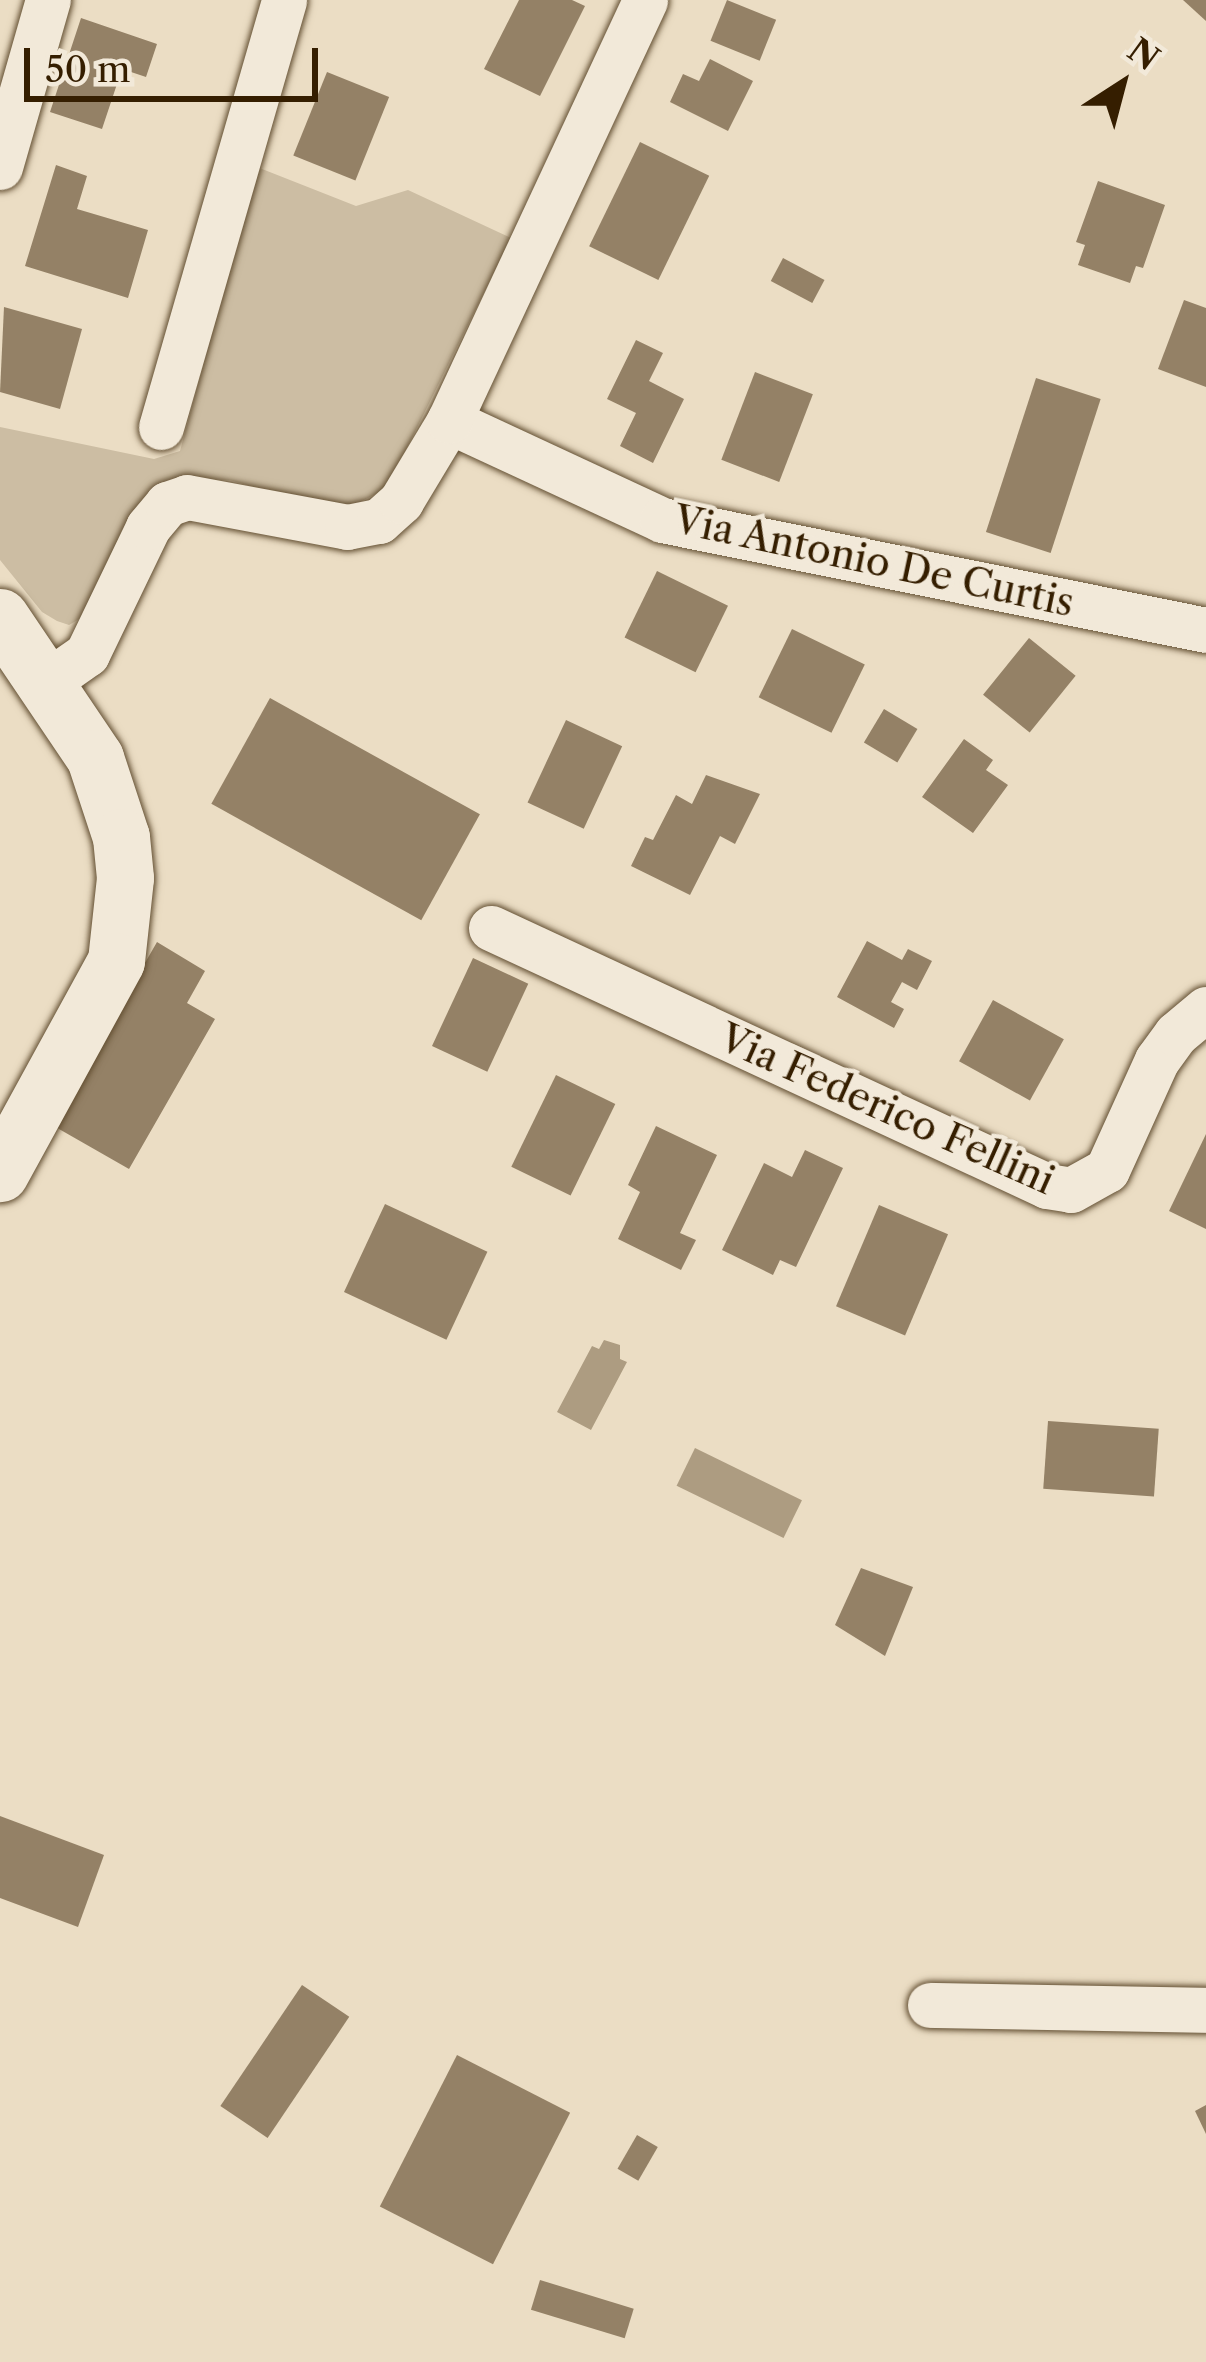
<!DOCTYPE html>
<html>
<head>
<meta charset="utf-8">
<style>
  body { margin:0 }
  #map { position:relative; width:1206px; height:2362px; overflow:hidden; background:#ebddc4; font-family:"Libre Caslon Text",serif }
  div>[style] { position:absolute }
  .green>* { inset:0; background:#ccbda3 }
  .water>* { inset:0; background:#ad9c81; transform-origin:0 0 }
  .building>* { inset:0; background:#948166; transform-origin:0 0 }
  .roads { filter:drop-shadow(0 0 3px #624e31) drop-shadow(0 0 3px #624e31) }
  .minor>* { height:45px; margin:-22.5px; padding:0 22.5px; transform-origin:22.5px; border-radius:22.5px; background:#f2e9d9 }
  .tertiary>* { height:57px; margin:-28.5px; padding:0 28.5px; transform-origin:28.5px; border-radius:28.5px; background:#f2e9d9 }
  span { translate:-50% -50%; white-space:nowrap; text-align:center; line-height:1.15; -webkit-text-stroke:9px #f2e9d9; paint-order:stroke }
  .street-label { font-size:39px; color:#351e00 }
  .north { position:absolute; left:1062px; top:24px; width:120px; height:120px; -webkit-text-stroke:9px #f2e9d9; paint-order:stroke; rotate:36deg; font-size:33px; font-weight:700; line-height:48px; text-align:center; color:#351e00 }
  .north::after { content:''; display:block; margin:auto; width:42px; height:54px; background:#351e00; clip-path:polygon(50% 0,100% 100%,50% 72%,0 100%) }
  .scale { position:absolute; left:24px; top:48px; width:294px; height:54px; box-sizing:border-box; border:6px solid #351e00; border-top:0; padding-left:15px; font-size:36px; line-height:42px; white-space:nowrap; color:#351e00; -webkit-text-stroke:9px #f2e9d9; paint-order:stroke }
</style>
</head>
<body>
<div id="map">
  <div class="green">
    <div style="clip-path:polygon(257px 167px,356px 206px,408px 190px,511px 238px,387px 488px,339px 513px,230px 480px,178px 479px,150px 489px,81px 618px,69px 625px,57px 621px,42px 612px,0 560px,0 427px,154px 459px,180px 451px)"></div>
  </div>
  <div class="water">
    <div style="clip-path:polygon(604px 1340px,620px 1345px,620px 1359px,627px 1362px,591px 1430px,557px 1412px,592px 1346px,599px 1349px)"></div>
    <div style="left:695px;top:1448px;width:119px;height:42px;rotate:26deg"></div>
  </div>
  <div class="building">
    <div style="clip-path:polygon(519px 0,572px 0,585px 6px,540px 96px,484px 69px)"></div>
    <div style="left:727px;top:0;width:53px;height:44px;rotate:22deg"></div>
    <div style="clip-path:polygon(1183px 0,1206px 0,1206px 21px)"></div>
    <div style="clip-path:polygon(81px 18px,157px 44px,146px 77px,122px 69px,102px 129px,50px 112px)"></div>
    <div style="clip-path:polygon(710px 59px,753px 81px,728px 131px,670px 102px,683px 74px,699px 81px)"></div>
    <div style="left:327px;top:72px;width:67px;height:90px;rotate:22deg"></div>
    <div style="left:640px;top:142px;width:77px;height:116px;rotate:26deg"></div>
    <div style="clip-path:polygon(56px 165px,87px 176px,77px 209px,148px 230px,128px 298px,25px 266px)"></div>
    <div style="clip-path:polygon(1098px 181px,1165px 205px,1143px 268px,1136px 266px,1130px 283px,1078px 265px,1085px 245px,1076px 242px)"></div>
    <div style="left:783px;top:258px;width:47px;height:26px;rotate:28deg"></div>
    <div style="clip-path:polygon(1184px 300px,1206px 308px,1206px 387px,1158px 369px)"></div>
    <div style="clip-path:polygon(4px 307px,82px 329px,60px 409px,0 392px)"></div>
    <div style="clip-path:polygon(636px 340px,663px 353px,649px 381px,684px 399px,653px 463px,620px 446px,636px 413px,607px 399px)"></div>
    <div style="left:755px;top:372px;width:62px;height:94px;rotate:21deg"></div>
    <div style="left:1036px;top:378px;width:68px;height:162px;rotate:18deg"></div>
    <div style="left:657px;top:571px;width:79px;height:74px;rotate:26deg"></div>
    <div style="left:792px;top:629px;width:81px;height:76px;rotate:26deg"></div>
    <div style="left:1029px;top:638px;width:60px;height:73px;rotate:39deg"></div>
    <div style="left:270px;top:698px;width:240px;height:121px;rotate:29deg"></div>
    <div style="left:884px;top:709px;width:39px;height:39px;rotate:31deg"></div>
    <div style="left:566px;top:720px;width:62px;height:91px;rotate:25deg"></div>
    <div style="clip-path:polygon(964px 739px,993px 760px,986px 770px,1008px 785px,973px 833px,922px 797px)"></div>
    <div style="clip-path:polygon(706px 775px,760px 794px,735px 844px,720px 836px,690px 895px,631px 866px,645px 837px,653px 840px,676px 795px,692px 804px)"></div>
    <div style="clip-path:polygon(867px 941px,902px 960px,908px 949px,932px 961px,917px 990px,902px 982px,891px 1002px,904px 1009px,894px 1028px,837px 997px)"></div>
    <div style="clip-path:polygon(157px 942px,205px 971px,187px 1003px,215px 1019px,129px 1169px,52px 1125px)"></div>
    <div style="left:473px;top:958px;width:61px;height:97px;rotate:25deg"></div>
    <div style="left:993px;top:1000px;width:81px;height:70px;rotate:29deg"></div>
    <div style="left:556px;top:1075px;width:66px;height:102px;rotate:26deg"></div>
    <div style="clip-path:polygon(656px 1126px,717px 1155px,680px 1233px,696px 1240px,681px 1270px,618px 1239px,640px 1192px,628px 1185px)"></div>
    <div style="clip-path:polygon(1206px 1134px,1206px 1229px,1169px 1211px)"></div>
    <div style="clip-path:polygon(805px 1150px,843px 1168px,796px 1267px,780px 1260px,773px 1275px,722px 1250px,764px 1163px,792px 1177px)"></div>
    <div style="left:385px;top:1204px;width:113px;height:97px;rotate:25deg"></div>
    <div style="left:879px;top:1205px;width:75px;height:110px;rotate:23deg"></div>
    <div style="left:1048px;top:1421px;width:111px;height:68px;rotate:4deg"></div>
    <div style="clip-path:polygon(861px 1568px,913px 1587px,885px 1656px,835px 1625px)"></div>
    <div style="clip-path:polygon(0 1816px,104px 1855px,78px 1927px,0 1898px)"></div>
    <div style="left:302px;top:1985px;width:57px;height:146px;rotate:34deg"></div>
    <div style="left:457px;top:2055px;width:127px;height:170px;rotate:27deg"></div>
    <div style="clip-path:polygon(1206px 2105px,1206px 2134px,1195px 2111px)"></div>
    <div style="left:637px;top:2135px;width:24px;height:39px;rotate:30deg"></div>
    <div style="left:540px;top:2280px;width:98px;height:31px;rotate:17deg"></div>
  </div>
  <div class="roads">
    <div class="minor">
      <div style="left:0;top:167px;width:174px;rotate:-74deg"></div>
      <div style="left:449px;top:421px;width:235px;rotate:24.9deg"></div>
      <div style="left:662px;top:520px;width:555px;rotate:11.43deg"></div>
      <div style="left:161px;top:427px;width:444px;rotate:-73.9deg"></div>
      <div style="left:47px;top:682px;width:49px;rotate:-35deg"></div>
      <div style="left:87px;top:654px;width:141px;rotate:-64.3deg"></div>
      <div style="left:148px;top:527px;width:30px;rotate:-50deg"></div>
      <div style="left:167px;top:504px;width:21px;rotate:-19deg"></div>
      <div style="left:187px;top:497px;width:163px;rotate:10.6deg"></div>
      <div style="left:347px;top:527px;width:33px;rotate:-11deg"></div>
      <div style="left:379px;top:521px;width:30px;rotate:-42deg"></div>
      <div style="left:401px;top:501px;width:93px;rotate:-59deg"></div>
      <div style="left:449px;top:421px;width:464px;rotate:-65deg"></div>
      <div style="left:491px;top:928px;width:613px;rotate:24.89deg"></div>
      <div style="left:1047px;top:1186px;width:24px;rotate:9deg"></div>
      <div style="left:1071px;top:1190px;width:41px;rotate:-29.1deg"></div>
      <div style="left:1107px;top:1170px;width:121px;rotate:-65.6deg"></div>
      <div style="left:1157px;top:1060px;width:32px;rotate:-54deg"></div>
      <div style="left:1176px;top:1034px;width:39px;rotate:-40deg"></div>
      <div style="left:930px;top:2005px;width:276px;rotate:1deg"></div>
    </div>
    <div class="tertiary">
      <div style="left:0;top:617px;width:170px;rotate:56deg"></div>
      <div style="left:95px;top:758px;width:83px;rotate:71.8deg"></div>
      <div style="left:121px;top:837px;width:41px;rotate:84.4deg"></div>
      <div style="left:125px;top:878px;width:83px;rotate:96.2deg"></div>
      <div style="left:116px;top:961px;width:242px;rotate:118.7deg"></div>
    </div>
  </div>
  <div class="street-label">
    <span style="left:874px;top:561px;rotate:12deg">Via Antonio De Curtis</span>
    <span style="left:887px;top:1109px;rotate:24deg">Via Federico Fellini</span>
  </div>
  <div class="north">N</div>
  <div class="scale">50 m</div>
</div>
</body>
</html>
